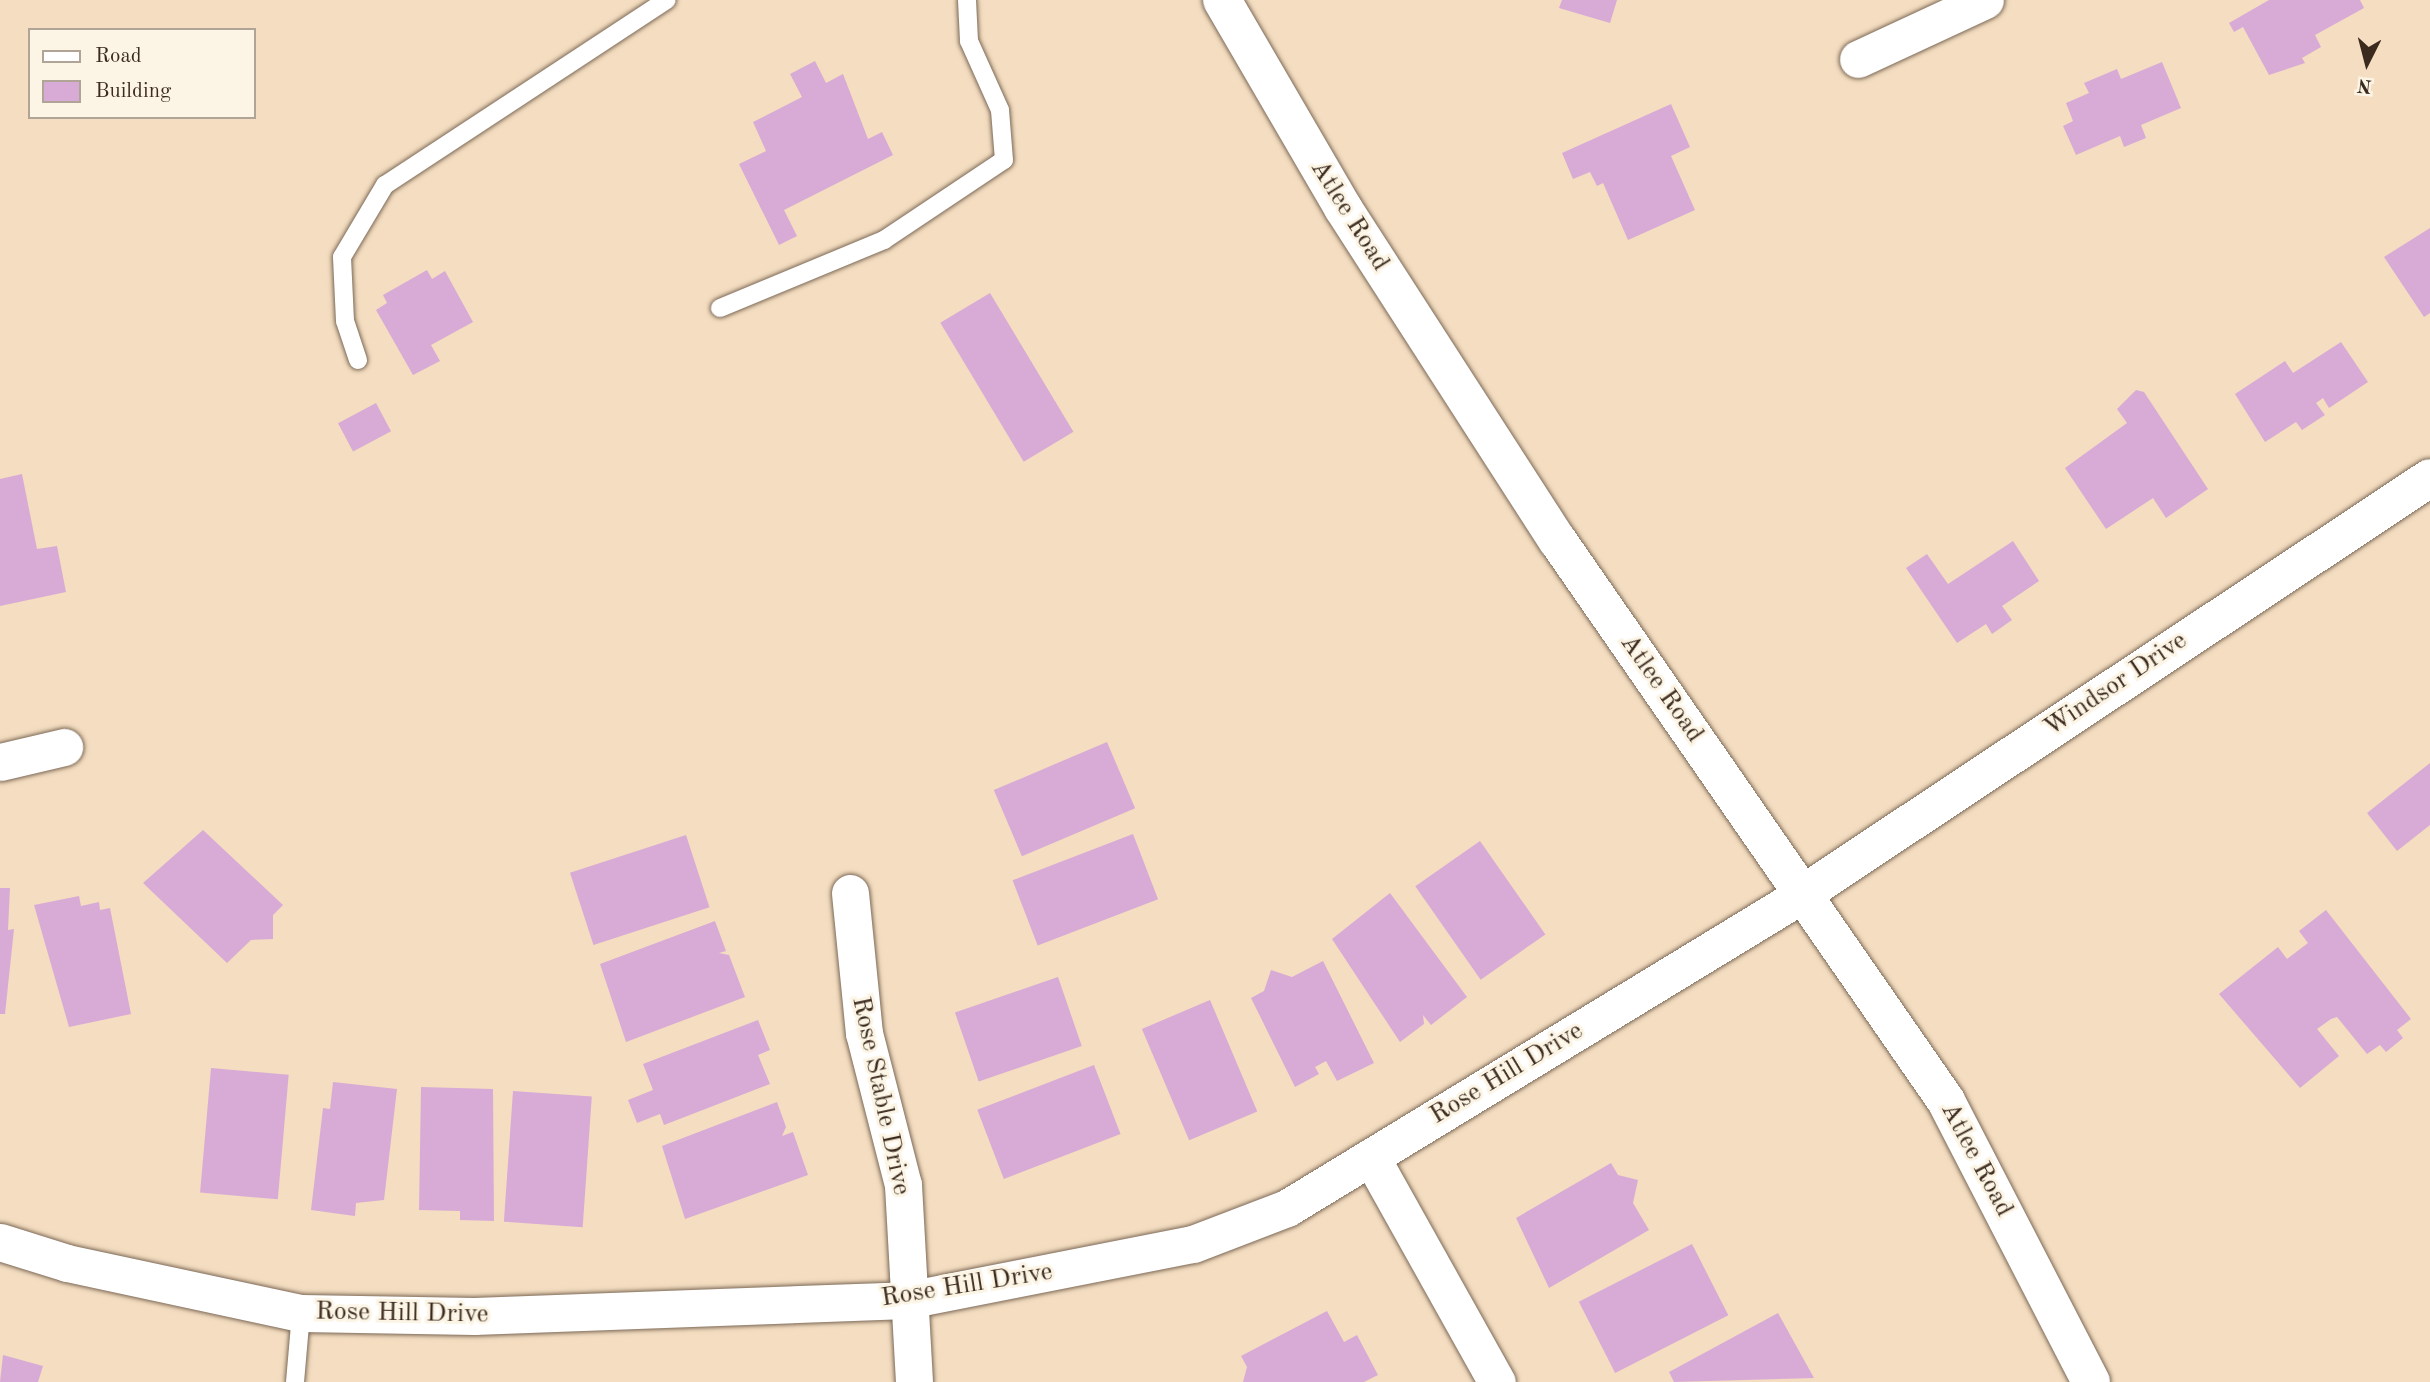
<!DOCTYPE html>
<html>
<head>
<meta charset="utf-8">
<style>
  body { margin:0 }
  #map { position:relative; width:2430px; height:1382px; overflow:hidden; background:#f4ddc0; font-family:"Old Standard TT",serif }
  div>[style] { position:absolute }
  .building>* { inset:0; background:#d8abd6; transform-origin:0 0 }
  .roads { filter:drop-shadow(0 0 2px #7c6957) drop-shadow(0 0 2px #7c6957) }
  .service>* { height:18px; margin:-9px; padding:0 9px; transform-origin:9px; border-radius:9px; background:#fff }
  .minor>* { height:37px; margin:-18.5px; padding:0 18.5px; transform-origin:18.5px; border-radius:18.5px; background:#fff }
  .tertiary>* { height:38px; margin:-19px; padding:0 19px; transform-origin:19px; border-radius:19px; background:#fff }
  .secondary>* { height:38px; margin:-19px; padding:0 19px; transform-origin:19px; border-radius:19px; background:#fff }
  span { translate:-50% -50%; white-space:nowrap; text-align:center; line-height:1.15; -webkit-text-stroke:6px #fcf5e5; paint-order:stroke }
  .street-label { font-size:26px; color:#3b2a1e }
  .legend { position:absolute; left:28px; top:28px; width:228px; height:91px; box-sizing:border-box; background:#fcf5e5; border:2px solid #afa495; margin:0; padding:9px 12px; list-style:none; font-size:21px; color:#3b2a1e }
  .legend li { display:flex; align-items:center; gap:14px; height:35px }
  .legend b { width:35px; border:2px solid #afa495 }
  .north { position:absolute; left:2332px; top:28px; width:70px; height:70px; -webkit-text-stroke:5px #fcf5e5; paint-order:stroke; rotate:186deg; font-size:19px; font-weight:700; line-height:28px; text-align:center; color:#3b2a1e }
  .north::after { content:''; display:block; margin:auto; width:24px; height:32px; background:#3b2a1e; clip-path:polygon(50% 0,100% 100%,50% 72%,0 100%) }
</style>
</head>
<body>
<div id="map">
  <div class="building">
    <div style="clip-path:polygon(1562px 0,1617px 0,1610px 23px,1559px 8px)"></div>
    <div style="clip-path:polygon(2269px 0,2360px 0,2364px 8px,2315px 35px,2321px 47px,2302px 58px,2305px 63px,2269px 75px,2243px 27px,2234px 32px,2229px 23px)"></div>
    <div style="clip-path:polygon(815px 61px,826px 83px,843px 74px,868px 139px,882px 132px,893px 155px,784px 210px,797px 236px,779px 245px,739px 164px,766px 151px,753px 122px,802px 97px,790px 74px)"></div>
    <div style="clip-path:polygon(2162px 62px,2181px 108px,2141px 125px,2146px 138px,2124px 147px,2120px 136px,2076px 155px,2063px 126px,2073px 121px,2066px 103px,2089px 93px,2084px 83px,2117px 69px,2121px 79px)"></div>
    <div style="clip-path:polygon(1671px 104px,1690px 147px,1671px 156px,1695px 210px,1628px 240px,1603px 183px,1597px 186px,1590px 172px,1573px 179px,1562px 153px)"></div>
    <div style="clip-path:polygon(2430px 228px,2430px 313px,2424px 317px,2384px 257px)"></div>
    <div style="clip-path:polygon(427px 270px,432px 279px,445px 271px,473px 322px,431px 345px,440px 361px,413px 375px,376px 310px,387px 303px,383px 295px)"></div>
    <div style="left:990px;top:293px;width:162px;height:58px;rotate:59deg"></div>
    <div style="clip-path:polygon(2341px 342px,2368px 382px,2329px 408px,2323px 398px,2316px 403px,2325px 415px,2302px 430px,2296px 422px,2265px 442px,2235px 394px,2285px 361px,2293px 373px)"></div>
    <div style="clip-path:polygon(2136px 390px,2144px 392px,2208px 489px,2166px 518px,2153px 498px,2106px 529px,2065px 468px,2127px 423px,2117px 409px)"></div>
    <div style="left:376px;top:403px;width:32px;height:43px;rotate:62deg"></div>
    <div style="clip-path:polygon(22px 474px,37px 549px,57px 546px,66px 592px,0 606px,0 479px)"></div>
    <div style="clip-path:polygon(2013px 541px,2039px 581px,2002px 606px,2012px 620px,1992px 634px,1986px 624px,1957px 643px,1906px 568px,1927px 554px,1948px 584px)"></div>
    <div style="left:1107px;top:742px;width:72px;height:123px;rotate:67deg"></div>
    <div style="clip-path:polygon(2430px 763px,2430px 825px,2397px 851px,2367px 813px)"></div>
    <div style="clip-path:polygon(203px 830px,283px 905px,273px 915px,273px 939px,251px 940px,227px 963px,143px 883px)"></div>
    <div style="left:1133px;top:834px;width:70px;height:129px;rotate:69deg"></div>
    <div style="left:686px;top:835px;width:76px;height:122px;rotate:72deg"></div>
    <div style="left:1480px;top:841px;width:114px;height:79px;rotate:55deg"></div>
    <div style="clip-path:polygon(0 888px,10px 888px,8px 930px,14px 929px,5px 1014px,0 1014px)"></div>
    <div style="clip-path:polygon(1390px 893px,1467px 997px,1431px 1025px,1423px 1015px,1424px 1024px,1400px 1042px,1332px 939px)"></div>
    <div style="clip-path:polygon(79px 896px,81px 906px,99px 902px,100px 910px,110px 908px,131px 1014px,69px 1027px,34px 905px)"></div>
    <div style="clip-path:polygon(2326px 910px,2411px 1019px,2397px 1030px,2403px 1038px,2386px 1052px,2380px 1045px,2367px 1054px,2337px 1017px,2331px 1019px,2317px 1029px,2339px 1056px,2300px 1088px,2219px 994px,2278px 947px,2287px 959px,2308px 943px,2299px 931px)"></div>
    <div style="clip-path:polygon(715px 921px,726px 951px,719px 953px,729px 955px,745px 997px,626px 1042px,600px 964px)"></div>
    <div style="clip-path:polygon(1323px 961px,1374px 1063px,1337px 1081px,1326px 1061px,1315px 1067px,1319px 1074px,1295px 1087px,1251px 998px,1264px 991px,1271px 970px,1292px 977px)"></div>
    <div style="left:1058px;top:977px;width:73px;height:109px;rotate:71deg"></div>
    <div style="left:1210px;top:1000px;width:121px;height:74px;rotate:67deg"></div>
    <div style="clip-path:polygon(758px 1020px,770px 1050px,758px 1055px,770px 1084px,664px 1125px,660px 1114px,637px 1123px,628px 1100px,653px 1090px,643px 1064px)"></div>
    <div style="left:1094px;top:1065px;width:74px;height:125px;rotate:69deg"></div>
    <div style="left:211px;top:1068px;width:78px;height:125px;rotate:5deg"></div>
    <div style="clip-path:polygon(333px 1082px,397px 1089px,384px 1200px,356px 1203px,355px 1216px,311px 1210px,323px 1108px,330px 1109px)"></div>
    <div style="clip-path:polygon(421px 1087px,493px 1089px,494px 1221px,460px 1220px,460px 1211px,419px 1210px)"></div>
    <div style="left:513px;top:1091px;width:79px;height:131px;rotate:4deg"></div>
    <div style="clip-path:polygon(777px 1102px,786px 1127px,782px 1136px,793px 1132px,808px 1175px,685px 1219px,662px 1146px)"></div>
    <div style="clip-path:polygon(1611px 1163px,1618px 1175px,1638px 1180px,1633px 1203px,1649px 1230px,1549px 1288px,1516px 1218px)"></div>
    <div style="left:1692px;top:1244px;width:80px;height:127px;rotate:63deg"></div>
    <div style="clip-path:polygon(1327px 1311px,1344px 1342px,1357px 1335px,1378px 1375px,1364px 1382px,1243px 1382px,1247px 1367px,1241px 1356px)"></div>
    <div style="clip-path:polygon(1778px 1313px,1814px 1378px,1674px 1382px,1669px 1372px)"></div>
    <div style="clip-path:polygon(3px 1355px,43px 1366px,38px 1382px,0 1382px)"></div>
  </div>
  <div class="roads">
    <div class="service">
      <div style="left:720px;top:308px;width:178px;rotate:-22.5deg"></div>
      <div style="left:884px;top:240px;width:144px;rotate:-33.7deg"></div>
      <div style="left:1004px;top:160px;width:50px;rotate:-94.6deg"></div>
      <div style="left:1000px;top:110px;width:76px;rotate:-114.2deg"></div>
      <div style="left:969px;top:41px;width:41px;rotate:-92.8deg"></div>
      <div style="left:358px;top:360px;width:41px;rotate:-108.4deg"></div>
      <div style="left:345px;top:321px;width:64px;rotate:-92.7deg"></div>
      <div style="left:342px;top:257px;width:84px;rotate:-59.2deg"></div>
      <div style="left:385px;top:185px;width:337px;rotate:-33.3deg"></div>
      <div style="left:295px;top:1382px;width:69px;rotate:-85deg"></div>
    </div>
    <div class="minor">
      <div style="left:1858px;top:59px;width:140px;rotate:-24.9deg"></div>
      <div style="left:0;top:762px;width:66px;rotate:-13.2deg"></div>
      <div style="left:850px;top:893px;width:141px;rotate:84.3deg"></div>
      <div style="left:864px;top:1033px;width:157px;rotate:75.6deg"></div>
      <div style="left:903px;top:1185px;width:197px;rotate:86.8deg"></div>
      <div style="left:1371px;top:1157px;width:258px;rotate:60.8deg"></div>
      <div style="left:0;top:1242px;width:70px;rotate:17.4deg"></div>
      <div style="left:67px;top:1263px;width:239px;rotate:12.1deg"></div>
      <div style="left:301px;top:1313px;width:173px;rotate:1deg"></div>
      <div style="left:474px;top:1316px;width:433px;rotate:-2.1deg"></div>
      <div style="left:907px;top:1300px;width:291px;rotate:-11.1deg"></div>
      <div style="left:1193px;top:1244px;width:101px;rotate:-21deg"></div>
      <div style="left:1287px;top:1208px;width:604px;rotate:-31.32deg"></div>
    </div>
    <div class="tertiary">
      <div style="left:1803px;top:894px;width:752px;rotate:-33.56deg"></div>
    </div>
    <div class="secondary">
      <div style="left:1222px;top:0;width:241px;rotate:59.8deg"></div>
      <div style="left:1343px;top:208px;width:396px;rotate:57.2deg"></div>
      <div style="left:1558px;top:541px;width:681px;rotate:55.28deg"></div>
      <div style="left:1946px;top:1101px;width:316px;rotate:62.7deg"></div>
    </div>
  </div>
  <div class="street-label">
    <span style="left:1349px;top:216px;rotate:58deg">Atlee Road</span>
    <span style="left:2116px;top:685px;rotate:-34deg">Windsor Drive</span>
    <span style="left:1661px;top:689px;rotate:55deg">Atlee Road</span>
    <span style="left:1507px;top:1074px;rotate:-31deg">Rose Hill Drive</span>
    <span style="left:880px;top:1096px;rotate:78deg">Rose Stable Drive</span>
    <span style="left:1976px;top:1160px;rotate:62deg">Atlee Road</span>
    <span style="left:967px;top:1286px;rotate:-9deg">Rose Hill Drive</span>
    <span style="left:402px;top:1314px;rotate:1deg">Rose Hill Drive</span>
  </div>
  <ul class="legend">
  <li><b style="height:9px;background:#fff"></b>Road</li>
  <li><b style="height:19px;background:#d8abd6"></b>Building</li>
  </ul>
  <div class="north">N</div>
</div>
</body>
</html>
